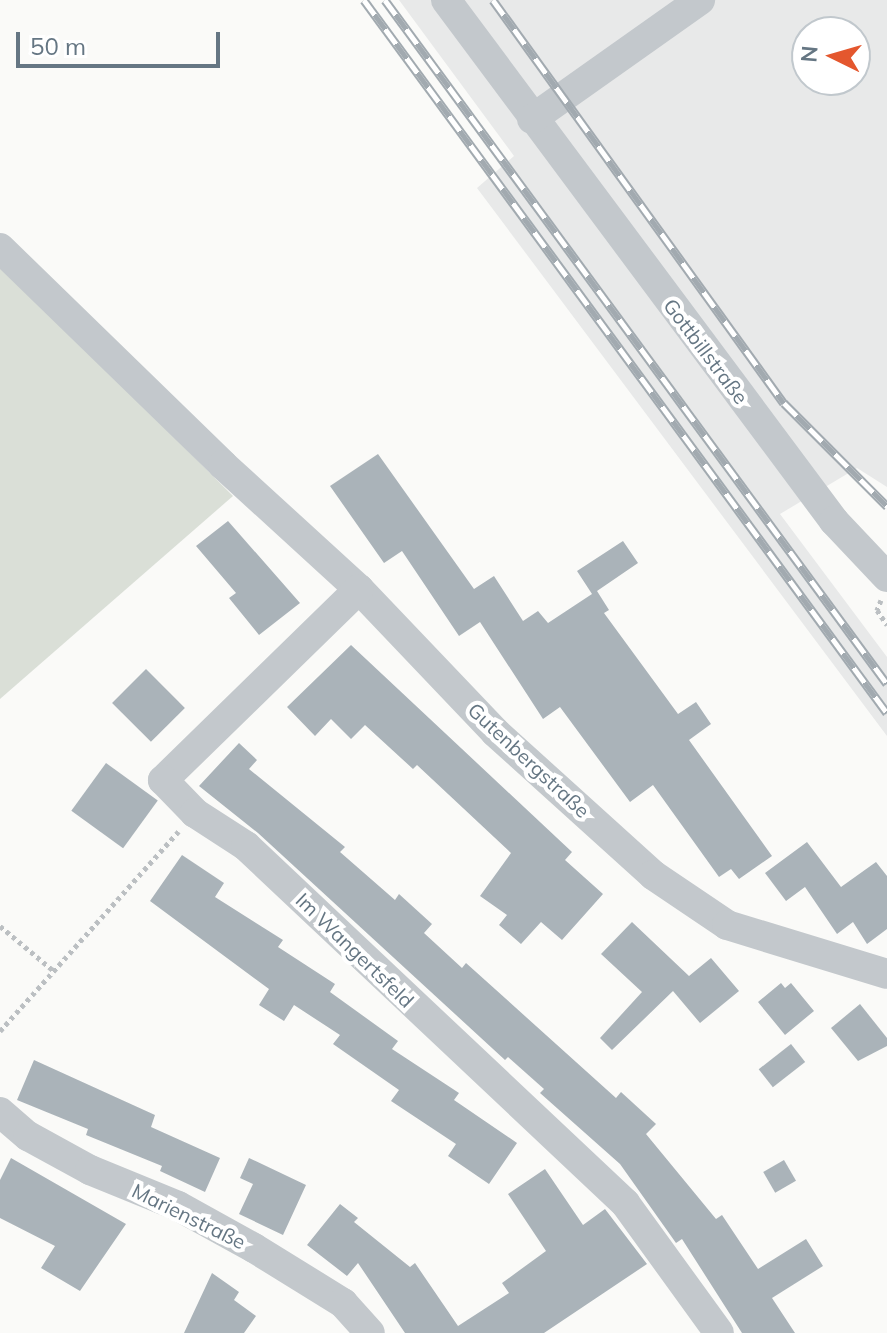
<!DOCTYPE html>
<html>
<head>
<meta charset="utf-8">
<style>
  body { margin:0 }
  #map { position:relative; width:887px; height:1333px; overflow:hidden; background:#fafaf8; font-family:Mulish,sans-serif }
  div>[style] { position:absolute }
  .built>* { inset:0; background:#e8e9e9 }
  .green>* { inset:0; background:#dadfd7 }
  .building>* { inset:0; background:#aab3b9; transform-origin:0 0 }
  .path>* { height:5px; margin-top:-2.5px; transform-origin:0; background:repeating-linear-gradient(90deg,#bbbfc2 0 4px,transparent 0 8px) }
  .minor>* { height:30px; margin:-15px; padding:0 15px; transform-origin:15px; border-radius:15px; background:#c3c8cc }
  .rail>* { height:9px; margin-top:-4.5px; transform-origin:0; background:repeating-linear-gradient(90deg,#fff 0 18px,#a2aab0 0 36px); box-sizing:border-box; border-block:2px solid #a2aab0 }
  span { translate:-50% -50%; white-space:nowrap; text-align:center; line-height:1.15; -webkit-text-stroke:8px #fff; paint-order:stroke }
  .street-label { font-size:20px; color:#657683 }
  .north { position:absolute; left:791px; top:16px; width:80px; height:80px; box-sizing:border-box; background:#fff; border:2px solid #c1c8cd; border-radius:50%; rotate:275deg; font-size:22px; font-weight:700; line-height:32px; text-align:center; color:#657683 }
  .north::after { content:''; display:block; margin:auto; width:28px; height:36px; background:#e4572e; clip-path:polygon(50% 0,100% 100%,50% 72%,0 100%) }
  .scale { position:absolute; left:16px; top:32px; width:204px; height:36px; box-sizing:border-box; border:4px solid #657683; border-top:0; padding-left:10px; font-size:24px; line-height:28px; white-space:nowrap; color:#657683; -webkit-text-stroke:6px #fff; paint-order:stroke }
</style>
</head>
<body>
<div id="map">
  <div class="built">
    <div style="clip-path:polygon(evenodd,399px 0,887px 0,887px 487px,857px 468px,780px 514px,887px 657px,887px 736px,477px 188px,514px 156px,399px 0,807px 32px,855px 32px,855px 80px,807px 80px,807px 32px)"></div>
  </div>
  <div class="green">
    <div style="clip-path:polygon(0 264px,233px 496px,0 699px)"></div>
  </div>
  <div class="building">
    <div style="clip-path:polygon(378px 454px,474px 589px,494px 576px,523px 621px,538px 611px,548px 623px,592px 594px,577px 571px,623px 541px,638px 563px,597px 591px,609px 610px,604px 613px,678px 714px,696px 702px,711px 724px,689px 740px,772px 856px,739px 879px,731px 869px,719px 877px,653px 785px,630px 802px,560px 707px,543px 719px,480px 622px,459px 636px,402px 551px,384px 563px,330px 486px)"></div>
    <div style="clip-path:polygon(228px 521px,300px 603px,259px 635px,229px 598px,236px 593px,196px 546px)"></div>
    <div style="clip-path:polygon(351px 645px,572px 852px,565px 860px,603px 894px,562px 940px,541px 922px,521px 944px,499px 925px,507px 915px,480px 896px,511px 853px,417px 765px,413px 769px,365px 725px,351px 739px,331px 719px,315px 736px,287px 707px)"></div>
    <div style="left:146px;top:669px;width:55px;height:48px;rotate:45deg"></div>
    <div style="clip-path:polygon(239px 743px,257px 760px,249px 769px,345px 847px,340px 852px,395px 900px,399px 894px,432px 924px,424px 933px,462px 968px,466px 963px,616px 1098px,621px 1092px,656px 1124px,646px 1134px,716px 1219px,722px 1215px,758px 1269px,806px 1239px,823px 1266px,772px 1298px,795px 1333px,742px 1333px,682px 1239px,676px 1243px,620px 1164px,540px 1093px,544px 1089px,508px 1057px,505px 1060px,258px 833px,199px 786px)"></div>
    <div style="left:106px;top:763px;width:64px;height:59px;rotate:36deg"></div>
    <div style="clip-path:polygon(807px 842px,841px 887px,876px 862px,887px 876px,887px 929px,867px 944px,853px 922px,837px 934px,805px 887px,786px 901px,765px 873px)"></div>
    <div style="clip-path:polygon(182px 855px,224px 883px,215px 897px,283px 940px,278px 947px,335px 984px,330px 992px,398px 1041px,392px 1049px,459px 1093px,454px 1100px,517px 1143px,489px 1184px,448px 1156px,456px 1144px,391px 1101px,399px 1090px,333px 1044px,340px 1035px,294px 1005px,284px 1021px,259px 1005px,269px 989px,150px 901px)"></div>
    <div style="clip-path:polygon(632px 922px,689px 976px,711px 958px,739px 991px,700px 1023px,673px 991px,612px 1050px,600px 1038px,642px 992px,601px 954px)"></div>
    <div style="clip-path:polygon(781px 983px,785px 988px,791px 983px,814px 1011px,785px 1035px,758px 1002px)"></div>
    <div style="clip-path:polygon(860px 1004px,887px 1038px,887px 1046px,858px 1061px,831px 1028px)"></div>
    <div style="left:791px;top:1044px;width:23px;height:41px;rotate:52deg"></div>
    <div style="clip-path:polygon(34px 1060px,155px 1115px,151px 1127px,220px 1158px,205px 1192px,160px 1171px,162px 1166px,86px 1135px,88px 1129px,17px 1100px)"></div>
    <div style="clip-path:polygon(11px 1158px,126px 1224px,80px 1291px,41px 1268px,55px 1246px,0 1218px,0 1180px)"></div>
    <div style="clip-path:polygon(249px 1158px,306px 1185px,283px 1235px,239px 1214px,253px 1184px,240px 1178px)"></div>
    <div style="left:784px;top:1160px;width:24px;height:24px;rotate:60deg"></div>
    <div style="clip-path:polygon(545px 1169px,583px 1225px,605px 1209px,647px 1264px,544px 1333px,405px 1333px,358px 1263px,347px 1276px,307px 1245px,340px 1204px,358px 1218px,354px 1222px,410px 1267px,415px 1263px,458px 1326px,509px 1293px,502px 1283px,546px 1251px,508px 1194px)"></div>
    <div style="clip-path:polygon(212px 1273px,239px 1292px,234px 1300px,256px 1316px,244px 1333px,184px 1333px)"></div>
  </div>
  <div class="path">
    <div style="left:881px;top:600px;width:11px;rotate:112deg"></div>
    <div style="left:877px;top:610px;width:18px;rotate:56deg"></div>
    <div style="left:0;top:926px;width:72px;rotate:39.9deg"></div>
    <div style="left:0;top:1031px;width:268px;rotate:-48.2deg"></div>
  </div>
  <div class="minor">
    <div style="left:446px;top:0;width:650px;rotate:53.32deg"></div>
    <div style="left:834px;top:521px;width:77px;rotate:46.6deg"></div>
    <div style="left:532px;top:119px;width:206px;rotate:-35.3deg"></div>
    <div style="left:0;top:248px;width:311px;rotate:44.2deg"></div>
    <div style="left:223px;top:465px;width:184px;rotate:42.4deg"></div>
    <div style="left:359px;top:589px;width:197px;rotate:46.4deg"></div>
    <div style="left:495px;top:732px;width:213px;rotate:42.1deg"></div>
    <div style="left:653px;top:875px;width:89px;rotate:34deg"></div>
    <div style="left:727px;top:925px;width:167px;rotate:17deg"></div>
    <div style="left:359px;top:589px;width:274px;rotate:135.7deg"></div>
    <div style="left:163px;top:780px;width:46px;rotate:45.9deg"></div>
    <div style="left:195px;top:813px;width:61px;rotate:32.9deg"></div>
    <div style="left:246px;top:846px;width:521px;rotate:43.29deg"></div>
    <div style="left:625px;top:1203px;width:160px;rotate:54.1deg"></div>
    <div style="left:0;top:1112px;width:37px;rotate:41deg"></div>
    <div style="left:28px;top:1136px;width:71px;rotate:28.7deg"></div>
    <div style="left:90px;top:1170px;width:95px;rotate:22.2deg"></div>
    <div style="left:178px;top:1206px;width:87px;rotate:28.9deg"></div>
    <div style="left:254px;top:1248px;width:105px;rotate:31.7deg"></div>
    <div style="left:343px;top:1303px;width:40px;rotate:48deg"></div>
  </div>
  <div class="rail">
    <div style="left:364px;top:0;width:884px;rotate:53.74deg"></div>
    <div style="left:385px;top:0;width:848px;rotate:53.72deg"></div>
    <div style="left:493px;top:0;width:497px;rotate:54.2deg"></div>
    <div style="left:784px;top:403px;width:146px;rotate:45deg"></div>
  </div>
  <div class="street-label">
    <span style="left:706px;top:351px;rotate:53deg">Gottbillstraße</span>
    <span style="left:529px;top:760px;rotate:43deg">Gutenbergstraße</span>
    <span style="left:355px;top:950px;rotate:44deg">Im Wangertsfeld</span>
    <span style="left:189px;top:1216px;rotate:26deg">Marienstraße</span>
  </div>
  <div class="north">N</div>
  <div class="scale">50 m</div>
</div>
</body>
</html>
